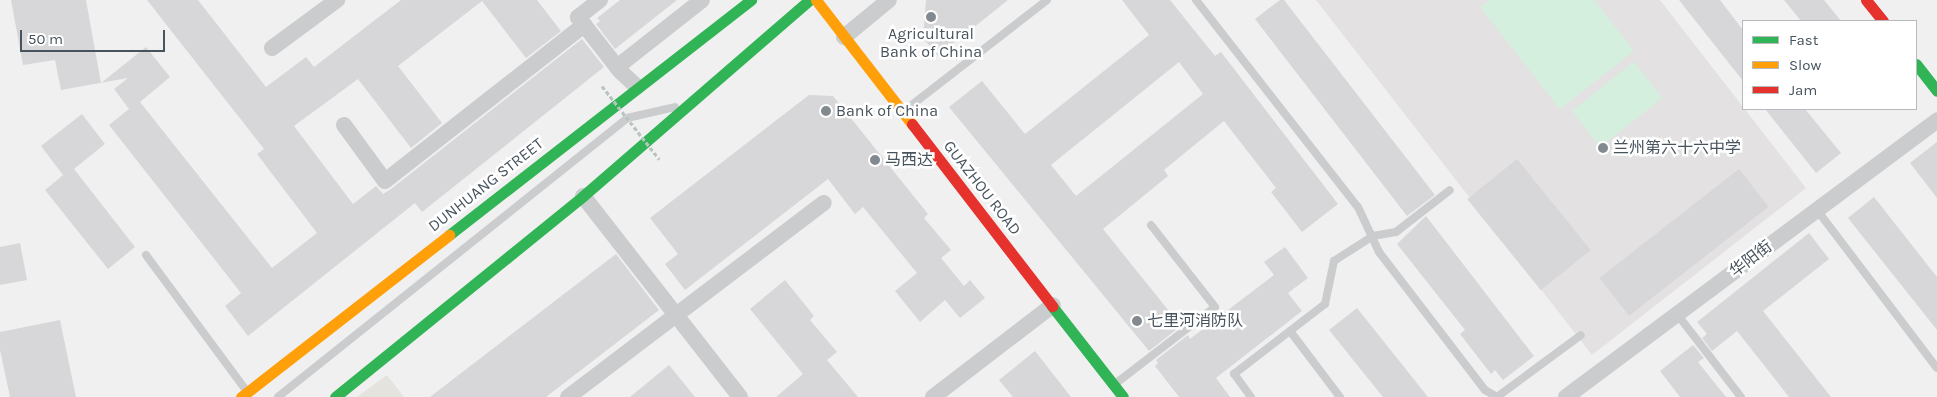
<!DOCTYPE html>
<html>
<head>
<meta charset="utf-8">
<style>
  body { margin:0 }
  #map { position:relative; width:1937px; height:397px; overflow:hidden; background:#f1f0f0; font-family:Karla,"Noto Sans SC",sans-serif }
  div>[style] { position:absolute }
  .commercial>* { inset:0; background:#e5e3de }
  .education>* { inset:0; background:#e3e1e2 }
  .green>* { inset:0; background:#d5efdf; transform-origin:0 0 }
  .building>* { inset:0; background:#d7d7d9; transform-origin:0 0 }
  .lane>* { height:8px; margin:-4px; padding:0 4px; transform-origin:4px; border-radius:4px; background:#caccce }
  .street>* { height:16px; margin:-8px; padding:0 8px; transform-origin:8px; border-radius:8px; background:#caccce }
  .fast>* { height:11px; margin:-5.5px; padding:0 5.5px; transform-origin:5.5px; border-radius:5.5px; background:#30b455 }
  .slow>* { height:11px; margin:-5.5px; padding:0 5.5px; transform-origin:5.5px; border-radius:5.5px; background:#ff9f0a }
  .jam>* { height:11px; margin:-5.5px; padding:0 5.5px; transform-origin:5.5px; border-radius:5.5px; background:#e5322d }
  .path-bridge>* { height:3px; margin-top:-1.5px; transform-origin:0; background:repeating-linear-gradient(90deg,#b8c4c0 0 4px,transparent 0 6.5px) }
  .dots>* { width:14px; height:14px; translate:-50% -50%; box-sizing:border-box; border:2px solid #fff; border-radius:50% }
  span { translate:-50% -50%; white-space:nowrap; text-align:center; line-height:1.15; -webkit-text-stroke:5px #fff; paint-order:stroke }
  .poi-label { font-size:16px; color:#47535d }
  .left { translate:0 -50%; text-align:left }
  .street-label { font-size:16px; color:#47535d }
  .legend { position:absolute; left:1742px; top:20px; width:175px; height:90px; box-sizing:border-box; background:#fff; border:1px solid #b5babe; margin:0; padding:6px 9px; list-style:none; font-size:15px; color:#47535d }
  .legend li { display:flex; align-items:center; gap:10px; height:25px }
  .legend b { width:25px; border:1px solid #b5babe }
  .scale { position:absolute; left:20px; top:30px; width:145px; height:22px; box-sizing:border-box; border:2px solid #47535d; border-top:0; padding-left:6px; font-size:15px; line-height:18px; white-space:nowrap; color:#47535d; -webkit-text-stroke:4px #fff; paint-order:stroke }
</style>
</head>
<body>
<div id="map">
  <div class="commercial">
    <div style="clip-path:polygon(387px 375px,404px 397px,357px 397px)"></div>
  </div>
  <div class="education">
    <div style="clip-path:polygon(1316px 0,1660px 0,1806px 188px,1592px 355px)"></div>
  </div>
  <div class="green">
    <div style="clip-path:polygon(1490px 0,1594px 0,1634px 51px,1560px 109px,1480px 7px)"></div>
    <div style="left:1634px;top:62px;width:46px;height:79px;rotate:52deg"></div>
  </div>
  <div class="building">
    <div style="clip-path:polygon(11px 0,86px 0,101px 83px,146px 47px,170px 77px,140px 102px,272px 268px,317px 233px,257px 154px,264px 149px,147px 0,198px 0,266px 87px,306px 57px,314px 67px,401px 0,537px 0,561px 31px,526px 58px,482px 1px,398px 66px,442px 123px,411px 148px,358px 79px,294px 126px,353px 204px,376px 186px,383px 194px,391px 189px,582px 39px,604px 67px,422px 212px,415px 203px,248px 336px,225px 306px,241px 293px,109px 125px,129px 109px,114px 89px,128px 78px,61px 90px,55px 60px,23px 65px)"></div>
    <div style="clip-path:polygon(620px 0,677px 0,615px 49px,596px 24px,600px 21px,597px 18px)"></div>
    <div style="clip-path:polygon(926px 0,1008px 0,938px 56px,923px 38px)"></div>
    <div style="clip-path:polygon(evenodd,1122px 0,1170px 0,1215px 56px,1221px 52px,1338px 204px,1302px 232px,1271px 192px,1276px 188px,1224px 121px,1164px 170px,1168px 176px,1103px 229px,1181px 326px,1149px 351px,949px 107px,982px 81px,1025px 134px,1149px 35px,1122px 0,1179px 62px,1203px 94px,1076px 196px,1051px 165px,1179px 62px)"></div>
    <div style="clip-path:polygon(1280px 0,1284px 0,1435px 195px,1407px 216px,1255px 19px)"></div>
    <div style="clip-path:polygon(1679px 0,1720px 0,1743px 30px,1743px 81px)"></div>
    <div style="clip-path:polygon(1784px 0,1824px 0,1841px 21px,1801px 21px)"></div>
    <div style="clip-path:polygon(809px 95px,833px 96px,928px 214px,924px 218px,951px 250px,941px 258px,964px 286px,970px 280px,985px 298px,960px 318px,945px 300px,920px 322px,895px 291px,917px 273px,863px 207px,855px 214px,828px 179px,685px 290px,665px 264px,678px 254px,650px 218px)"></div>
    <div style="clip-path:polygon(1765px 109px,1805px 109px,1841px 153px,1816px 173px)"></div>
    <div style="clip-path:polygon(82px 114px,105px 144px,74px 169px,135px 247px,108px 269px,45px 190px,63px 175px,41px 146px)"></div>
    <div style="clip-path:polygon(1937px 142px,1937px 198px,1910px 163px)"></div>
    <div style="left:1517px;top:159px;width:117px;height:64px;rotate:51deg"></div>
    <div style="left:1739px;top:169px;width:48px;height:177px;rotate:52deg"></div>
    <div style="clip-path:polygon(1874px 197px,1937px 277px,1937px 330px,1848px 218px)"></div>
    <div style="clip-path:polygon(1426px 216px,1534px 356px,1503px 380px,1495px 370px,1491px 374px,1460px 334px,1465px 330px,1397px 244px)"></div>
    <div style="clip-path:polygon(1809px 233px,1829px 259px,1763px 311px,1831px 397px,1789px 397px,1737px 331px,1712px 351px,1702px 338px,1707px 334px,1697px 322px)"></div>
    <div style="clip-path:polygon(20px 243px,27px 280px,0 285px,0 247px)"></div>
    <div style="clip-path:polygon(1285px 247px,1308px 278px,1288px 293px,1302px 311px,1216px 378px,1230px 397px,1179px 397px,1155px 366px,1158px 363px,1156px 360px,1188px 335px,1190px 339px,1274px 275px,1264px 262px)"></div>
    <div style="clip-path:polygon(616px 254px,659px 310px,546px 397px,430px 397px)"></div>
    <div style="clip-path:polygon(785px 280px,814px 316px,810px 320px,837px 352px,827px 360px,858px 397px,776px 397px,803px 374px,750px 309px)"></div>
    <div style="clip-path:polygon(1357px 308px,1428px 397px,1383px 397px,1329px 330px)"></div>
    <div style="clip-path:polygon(60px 320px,76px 397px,10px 397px,0 350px,0 332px)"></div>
    <div style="clip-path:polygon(1693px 345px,1704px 358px,1698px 362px,1726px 397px,1680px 397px,1660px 371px)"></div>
    <div style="clip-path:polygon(1035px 351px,1071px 397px,1013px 397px,999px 380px)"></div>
    <div style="clip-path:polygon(669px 365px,695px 397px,630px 397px)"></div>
  </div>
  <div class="lane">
    <div style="left:1196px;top:0;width:263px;rotate:52deg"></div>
    <div style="left:1358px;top:207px;width:50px;rotate:65deg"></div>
    <div style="left:1379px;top:252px;width:174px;rotate:52.5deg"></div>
    <div style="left:1485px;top:390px;width:14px;rotate:30deg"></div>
    <div style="left:1497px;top:397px;width:104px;rotate:-36.4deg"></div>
    <div style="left:904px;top:111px;width:181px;rotate:-37.8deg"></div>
    <div style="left:1817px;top:210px;width:198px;rotate:52.8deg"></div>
    <div style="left:146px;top:255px;width:168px;rotate:53.5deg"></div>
    <div style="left:1677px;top:314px;width:105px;rotate:52.4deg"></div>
    <div style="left:1290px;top:331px;width:83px;rotate:52.9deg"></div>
    <div style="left:1115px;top:384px;width:126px;rotate:-37.6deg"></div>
    <div style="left:1215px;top:307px;width:104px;rotate:-128deg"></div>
    <div style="left:278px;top:397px;width:447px;rotate:-38.6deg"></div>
    <div style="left:627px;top:118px;width:49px;rotate:-12.9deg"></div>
    <div style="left:1251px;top:397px;width:29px;rotate:-126deg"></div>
    <div style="left:1234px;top:374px;width:115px;rotate:-37.6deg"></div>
    <div style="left:1325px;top:304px;width:44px;rotate:-78.2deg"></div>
    <div style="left:1334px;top:261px;width:46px;rotate:-32.7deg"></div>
    <div style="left:1373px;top:236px;width:23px;rotate:-10deg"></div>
    <div style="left:1396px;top:232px;width:68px;rotate:-37.9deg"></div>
  </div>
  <div class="street">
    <div style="left:600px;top:0;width:28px;rotate:142deg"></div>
    <div style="left:578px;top:17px;width:68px;rotate:52.1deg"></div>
    <div style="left:620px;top:71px;width:23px;rotate:43deg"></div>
    <div style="left:844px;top:37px;width:58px;rotate:-39.4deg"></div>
    <div style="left:272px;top:48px;width:81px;rotate:-36.4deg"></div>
    <div style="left:617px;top:67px;width:108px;rotate:-38.2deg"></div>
    <div style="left:344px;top:125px;width:69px;rotate:53.8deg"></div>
    <div style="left:385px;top:181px;width:253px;rotate:-38.1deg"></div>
    <div style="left:583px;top:196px;width:255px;rotate:52deg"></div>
    <div style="left:568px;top:397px;width:321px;rotate:-37.2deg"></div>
    <div style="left:933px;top:397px;width:151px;rotate:-37.5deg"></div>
    <div style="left:1566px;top:397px;width:463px;rotate:-36.7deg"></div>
  </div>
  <div class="fast">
    <div style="left:1916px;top:64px;width:34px;rotate:52deg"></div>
    <div style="left:449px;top:235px;width:383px;rotate:-37.9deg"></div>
    <div style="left:1052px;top:306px;width:115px;rotate:52deg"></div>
    <div style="left:335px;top:397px;width:319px;rotate:-39deg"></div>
    <div style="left:583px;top:196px;width:299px;rotate:-40.9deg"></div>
  </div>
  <div class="slow">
    <div style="left:816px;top:0;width:157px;rotate:52.3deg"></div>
    <div style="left:241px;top:397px;width:264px;rotate:-37.9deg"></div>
  </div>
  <div class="jam">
    <div style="left:1866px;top:0;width:27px;rotate:51deg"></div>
    <div style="left:912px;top:124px;width:230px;rotate:52.4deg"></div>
  </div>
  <div class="path-bridge">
    <div style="left:602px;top:86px;width:93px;rotate:52deg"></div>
  </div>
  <div class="dots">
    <div style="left:931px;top:17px;background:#828a90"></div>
    <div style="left:826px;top:111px;background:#828a90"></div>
    <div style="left:1603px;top:148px;background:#828a90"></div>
    <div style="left:875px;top:160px;background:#828a90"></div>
    <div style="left:1137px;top:321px;background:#828a90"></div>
  </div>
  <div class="poi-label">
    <span style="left:931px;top:43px">Agricultural<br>Bank of China</span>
    <span class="left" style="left:836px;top:111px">Bank of China</span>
    <span class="left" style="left:1613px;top:148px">兰州第六十六中学</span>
    <span class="left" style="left:885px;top:160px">马西达</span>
    <span class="left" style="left:1147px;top:321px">七里河消防队</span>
  </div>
  <div class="street-label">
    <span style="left:486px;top:185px;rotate:-38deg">DUNHUANG STREET</span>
    <span style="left:982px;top:188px;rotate:52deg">GUAZHOU ROAD</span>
    <span style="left:1751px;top:259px;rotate:-37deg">华阳街</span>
  </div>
  <ul class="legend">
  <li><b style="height:6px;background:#30b455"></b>Fast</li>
  <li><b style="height:6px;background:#ff9f0a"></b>Slow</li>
  <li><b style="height:6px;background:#e5322d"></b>Jam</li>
  </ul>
  <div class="scale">50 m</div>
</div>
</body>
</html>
